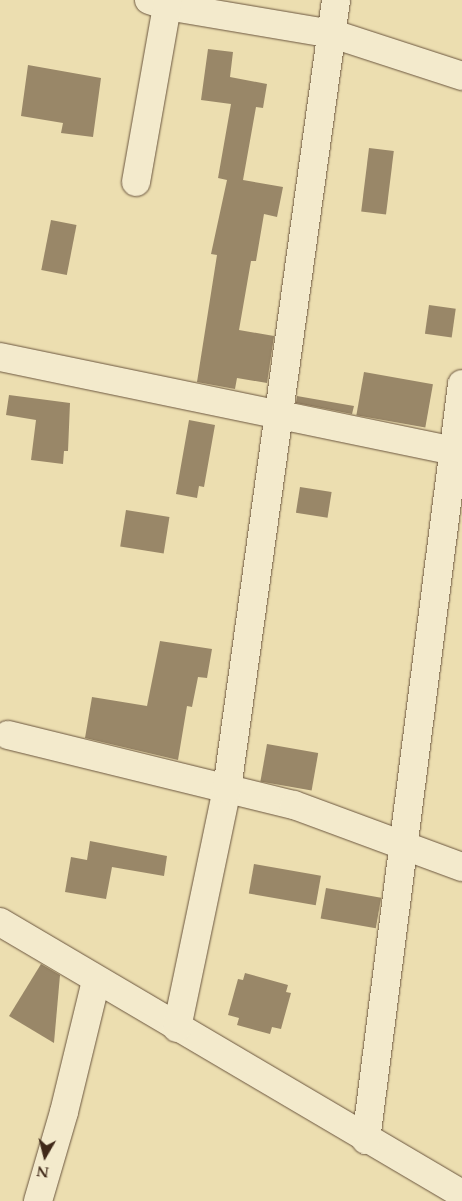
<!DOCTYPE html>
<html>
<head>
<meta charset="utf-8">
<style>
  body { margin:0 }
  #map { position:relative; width:462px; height:1201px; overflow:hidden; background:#ecdeb0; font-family:Cardo,serif }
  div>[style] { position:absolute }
  .building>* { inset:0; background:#998768; transform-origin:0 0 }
  .roads { filter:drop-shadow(0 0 1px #6b563f) drop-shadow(0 0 1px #6b563f) }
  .minor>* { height:28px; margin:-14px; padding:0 14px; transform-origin:14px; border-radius:14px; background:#f3eacc }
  span { translate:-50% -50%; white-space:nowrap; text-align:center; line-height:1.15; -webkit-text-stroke:4px #f3eacc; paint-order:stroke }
  .north { position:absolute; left:20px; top:1131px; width:50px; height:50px; -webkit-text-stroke:4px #f3eacc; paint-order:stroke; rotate:188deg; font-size:14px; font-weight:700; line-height:20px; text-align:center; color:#402919 }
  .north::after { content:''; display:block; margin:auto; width:18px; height:22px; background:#402919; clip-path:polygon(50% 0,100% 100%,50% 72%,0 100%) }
</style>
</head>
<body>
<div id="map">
  <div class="building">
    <div style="clip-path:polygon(208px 49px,233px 52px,230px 77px,267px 84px,263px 108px,256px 107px,243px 180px,283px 187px,277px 217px,264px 214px,256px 261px,251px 261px,239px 330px,274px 336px,267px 383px,237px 378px,235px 389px,197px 382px,217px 255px,211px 254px,227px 180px,218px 178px,231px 104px,201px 100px)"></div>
    <div style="clip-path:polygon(28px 65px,101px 78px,93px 137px,61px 133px,63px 123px,21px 116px)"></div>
    <div style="left:369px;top:148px;width:25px;height:64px;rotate:7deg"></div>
    <div style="left:51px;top:220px;width:26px;height:51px;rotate:11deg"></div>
    <div style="left:429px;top:305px;width:27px;height:29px;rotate:8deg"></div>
    <div style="left:364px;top:372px;width:70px;height:44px;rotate:10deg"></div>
    <div style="clip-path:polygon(9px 395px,70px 403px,68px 451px,64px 451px,63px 464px,31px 460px,36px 420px,6px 415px)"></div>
    <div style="clip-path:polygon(297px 396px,354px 406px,352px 414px,296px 403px)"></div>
    <div style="clip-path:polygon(189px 420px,215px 425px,204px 487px,199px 486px,197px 498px,176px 494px)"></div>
    <div style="left:300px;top:487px;width:32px;height:26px;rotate:9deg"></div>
    <div style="left:126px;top:510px;width:44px;height:37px;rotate:9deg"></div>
    <div style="clip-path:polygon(160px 641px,212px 649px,207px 678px,198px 677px,192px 707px,187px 706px,178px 760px,85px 738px,92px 697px,147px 706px)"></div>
    <div style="left:267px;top:744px;width:52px;height:38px;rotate:10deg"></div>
    <div style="clip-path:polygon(90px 841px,167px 856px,164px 876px,112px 867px,106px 899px,65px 892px,71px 857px,87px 860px)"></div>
    <div style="left:254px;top:864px;width:68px;height:30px;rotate:10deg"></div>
    <div style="left:326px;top:888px;width:56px;height:31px;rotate:10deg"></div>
    <div style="clip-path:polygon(41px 964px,60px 975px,54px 1043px,9px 1016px)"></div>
    <div style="clip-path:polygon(245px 973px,288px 985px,286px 992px,291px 993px,281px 1029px,272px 1027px,270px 1034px,237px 1025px,239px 1018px,228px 1015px,238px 979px,243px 980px)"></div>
  </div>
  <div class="roads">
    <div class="minor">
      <div style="left:149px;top:0;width:19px;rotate:18deg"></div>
      <div style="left:167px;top:6px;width:168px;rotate:9.6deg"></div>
      <div style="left:333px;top:34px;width:136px;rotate:18deg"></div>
      <div style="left:136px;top:182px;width:185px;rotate:-80deg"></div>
      <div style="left:0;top:357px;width:472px;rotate:11.7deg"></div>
      <div style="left:8px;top:735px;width:294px;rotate:13.8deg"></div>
      <div style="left:294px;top:805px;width:179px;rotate:20.3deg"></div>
      <div style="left:0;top:922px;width:536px;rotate:30.49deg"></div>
      <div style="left:177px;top:1028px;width:244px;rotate:-78.2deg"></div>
      <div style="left:227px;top:789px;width:796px;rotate:-82.13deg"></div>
      <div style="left:366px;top:1140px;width:762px;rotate:-82.76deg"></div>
      <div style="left:38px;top:1201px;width:93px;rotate:-73.7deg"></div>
      <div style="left:64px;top:1112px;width:135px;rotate:-76.3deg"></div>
    </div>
  </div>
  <div class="north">N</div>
</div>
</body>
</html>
